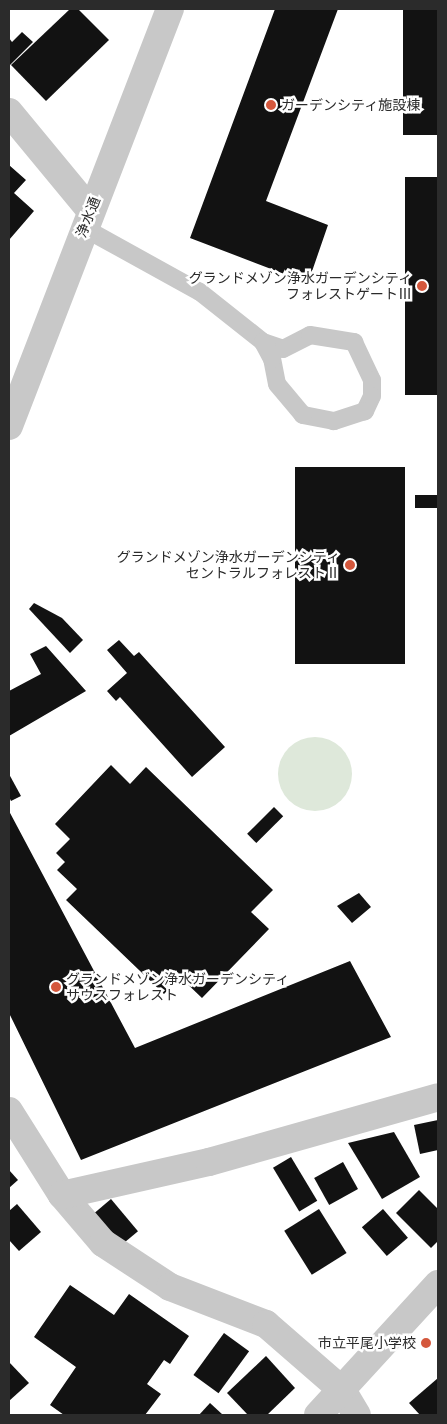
<!DOCTYPE html>
<html>
<head>
<meta charset="utf-8">
<style>
  body { margin:0 }
  #map { position:relative; width:447px; height:1424px; overflow:hidden; background:#fff; font-family:Arial,"Noto Sans JP",sans-serif }
  div>[style] { position:absolute }
  .green>* { inset:0; background:#dee8da }
  .round { border-radius:50% }
  .building>* { inset:0; background:#121212; transform-origin:0 0 }
  .service>* { height:18px; margin:-9px; padding:0 9px; transform-origin:9px; border-radius:9px; background:#c8c8c8 }
  .minor>* { height:28px; margin:-14px; padding:0 14px; transform-origin:14px; border-radius:14px; background:#c8c8c8 }
  .tertiary>* { height:28px; margin:-14px; padding:0 14px; transform-origin:14px; border-radius:14px; background:#c8c8c8 }
  .dots>* { width:14px; height:14px; translate:-50% -50%; box-sizing:border-box; border:2px solid #fff; border-radius:50% }
  span { translate:-50% -50%; white-space:nowrap; text-align:center; line-height:1.15; -webkit-text-stroke:5px #fff; paint-order:stroke }
  .poi-label { font-size:14px; color:#2b2b2b }
  .left { translate:0 -50%; text-align:left }
  .right { translate:-100% -50%; text-align:right }
  .street-label { font-size:14px; color:#2b2b2b }
  .frame { position:absolute; inset:0; border:10px solid #2b2b2b; pointer-events:none }
</style>
</head>
<body>
<div id="map">
  <div class="green">
    <div class="round" style="left:278px;top:737px;width:74px;height:74px"></div>
  </div>
  <div class="building">
    <div style="clip-path:polygon(70px 9px,78px 9px,109px 40px,46px 101px,11px 65px)"></div>
    <div style="clip-path:polygon(275px 9px,338px 9px,266px 201px,328px 225px,308px 283px,190px 238px)"></div>
    <div style="left:403px;top:9px;width:35px;height:126px"></div>
    <div style="clip-path:polygon(22px 32px,33px 42px,9px 66px,9px 38px,12px 42px)"></div>
    <div style="clip-path:polygon(9px 165px,26px 180px,14px 193px,34px 211px,9px 240px)"></div>
    <div style="left:405px;top:177px;width:33px;height:218px"></div>
    <div style="left:295px;top:467px;width:110px;height:197px"></div>
    <div style="left:415px;top:495px;width:23px;height:13px"></div>
    <div style="clip-path:polygon(34px 603px,62px 618px,83px 640px,70px 653px,29px 609px)"></div>
    <div style="clip-path:polygon(119px 640px,134px 656px,139px 652px,225px 747px,192px 777px,120px 697px,116px 701px,107px 691px,127px 673px,107px 650px)"></div>
    <div style="clip-path:polygon(46px 646px,86px 691px,9px 736px,9px 691px,41px 674px,30px 654px)"></div>
    <div style="clip-path:polygon(111px 765px,130px 784px,146px 767px,273px 890px,251px 912px,269px 929px,202px 998px,180px 977px,164px 994px,66px 900px,77px 889px,57px 870px,65px 862px,56px 853px,70px 839px,55px 824px)"></div>
    <div style="clip-path:polygon(9px 774px,21px 796px,11px 801px,9px 797px)"></div>
    <div style="left:274px;top:807px;width:13px;height:38px;rotate:45deg"></div>
    <div style="clip-path:polygon(9px 811px,135px 1048px,350px 961px,391px 1037px,81px 1160px,9px 1013px)"></div>
    <div style="clip-path:polygon(359px 893px,371px 907px,352px 923px,337px 906px)"></div>
    <div style="clip-path:polygon(438px 1120px,438px 1150px,420px 1154px,414px 1125px)"></div>
    <div style="clip-path:polygon(394px 1132px,420px 1177px,382px 1199px,348px 1143px)"></div>
    <div style="left:291px;top:1157px;width:51px;height:21px;rotate:59deg"></div>
    <div style="left:343px;top:1162px;width:31px;height:33px;rotate:61deg"></div>
    <div style="clip-path:polygon(9px 1170px,18px 1180px,9px 1188px)"></div>
    <div style="clip-path:polygon(419px 1190px,438px 1209px,438px 1241px,431px 1248px,396px 1213px)"></div>
    <div style="left:111px;top:1199px;width:42px;height:22px;rotate:50deg"></div>
    <div style="clip-path:polygon(17px 1204px,41px 1232px,19px 1251px,9px 1240px,9px 1211px)"></div>
    <div style="left:319px;top:1209px;width:52px;height:41px;rotate:58deg"></div>
    <div style="left:383px;top:1209px;width:38px;height:28px;rotate:49deg"></div>
    <div style="clip-path:polygon(70px 1285px,114px 1315px,129px 1294px,189px 1336px,170px 1364px,164px 1360px,147px 1384px,161px 1394px,145px 1415px,64px 1415px,50px 1405px,76px 1367px,34px 1337px)"></div>
    <div style="left:224px;top:1333px;width:31px;height:52px;rotate:36deg"></div>
    <div style="clip-path:polygon(266px 1356px,295px 1388px,267px 1415px,248px 1415px,227px 1393px)"></div>
    <div style="clip-path:polygon(9px 1362px,29px 1383px,9px 1401px)"></div>
    <div style="clip-path:polygon(438px 1378px,438px 1415px,420px 1415px,409px 1403px)"></div>
    <div style="clip-path:polygon(210px 1403px,223px 1415px,199px 1415px)"></div>
  </div>
  <div class="service">
    <div style="left:84px;top:228px;width:132px;rotate:28.9deg"></div>
    <div style="left:200px;top:292px;width:80px;rotate:38.4deg"></div>
    <div style="left:263px;top:342px;width:21px;rotate:19deg"></div>
    <div style="left:283px;top:349px;width:30px;rotate:-27deg"></div>
    <div style="left:310px;top:335px;width:45px;rotate:9deg"></div>
    <div style="left:354px;top:342px;width:42px;rotate:64.7deg"></div>
    <div style="left:372px;top:380px;width:16px;rotate:90deg"></div>
    <div style="left:372px;top:396px;width:17px;rotate:115deg"></div>
    <div style="left:365px;top:411px;width:33px;rotate:162deg"></div>
    <div style="left:334px;top:421px;width:32px;rotate:-169deg"></div>
    <div style="left:303px;top:415px;width:40px;rotate:-130deg"></div>
    <div style="left:277px;top:384px;width:25px;rotate:-101deg"></div>
    <div style="left:272px;top:359px;width:19px;rotate:-118deg"></div>
  </div>
  <div class="minor">
    <div style="left:9px;top:112px;width:127px;rotate:50.4deg"></div>
    <div style="left:9px;top:1111px;width:99px;rotate:57.8deg"></div>
    <div style="left:62px;top:1195px;width:63px;rotate:49.5deg"></div>
    <div style="left:103px;top:1243px;width:80px;rotate:33.3deg"></div>
    <div style="left:170px;top:1287px;width:103px;rotate:21.1deg"></div>
    <div style="left:266px;top:1324px;width:101px;rotate:41deg"></div>
    <div style="left:342px;top:1390px;width:29px;rotate:59deg"></div>
    <div style="left:62px;top:1195px;width:151px;rotate:-12.7deg"></div>
    <div style="left:209px;top:1162px;width:238px;rotate:-15.8deg"></div>
    <div style="left:318px;top:1415px;width:178px;rotate:-47.5deg"></div>
  </div>
  <div class="tertiary">
    <div style="left:9px;top:426px;width:447px;rotate:-68.9deg"></div>
  </div>
  <div class="dots">
    <div style="left:271px;top:105px;background:#d4573c"></div>
    <div style="left:422px;top:286px;background:#d4573c"></div>
    <div style="left:350px;top:565px;background:#d4573c"></div>
    <div style="left:56px;top:987px;background:#d4573c"></div>
    <div style="left:426px;top:1343px;background:#d4573c"></div>
  </div>
  <div class="poi-label">
    <span class="left" style="left:281px;top:105px">ガーデンシティ施設棟</span>
    <span class="right" style="left:412px;top:286px">グランドメゾン浄水ガーデンシティ<br>フォレストゲートⅢ</span>
    <span class="right" style="left:340px;top:565px">グランドメゾン浄水ガーデンシティ<br>セントラルフォレストⅡ</span>
    <span class="left" style="left:66px;top:987px">グランドメゾン浄水ガーデンシティ<br>サウスフォレスト</span>
    <span class="right" style="left:416px;top:1343px">市立平尾小学校</span>
  </div>
  <div class="street-label">
    <span style="left:88px;top:217px;rotate:-69deg">浄水通</span>
  </div>
  <div class="frame"></div>
</div>
</body>
</html>
